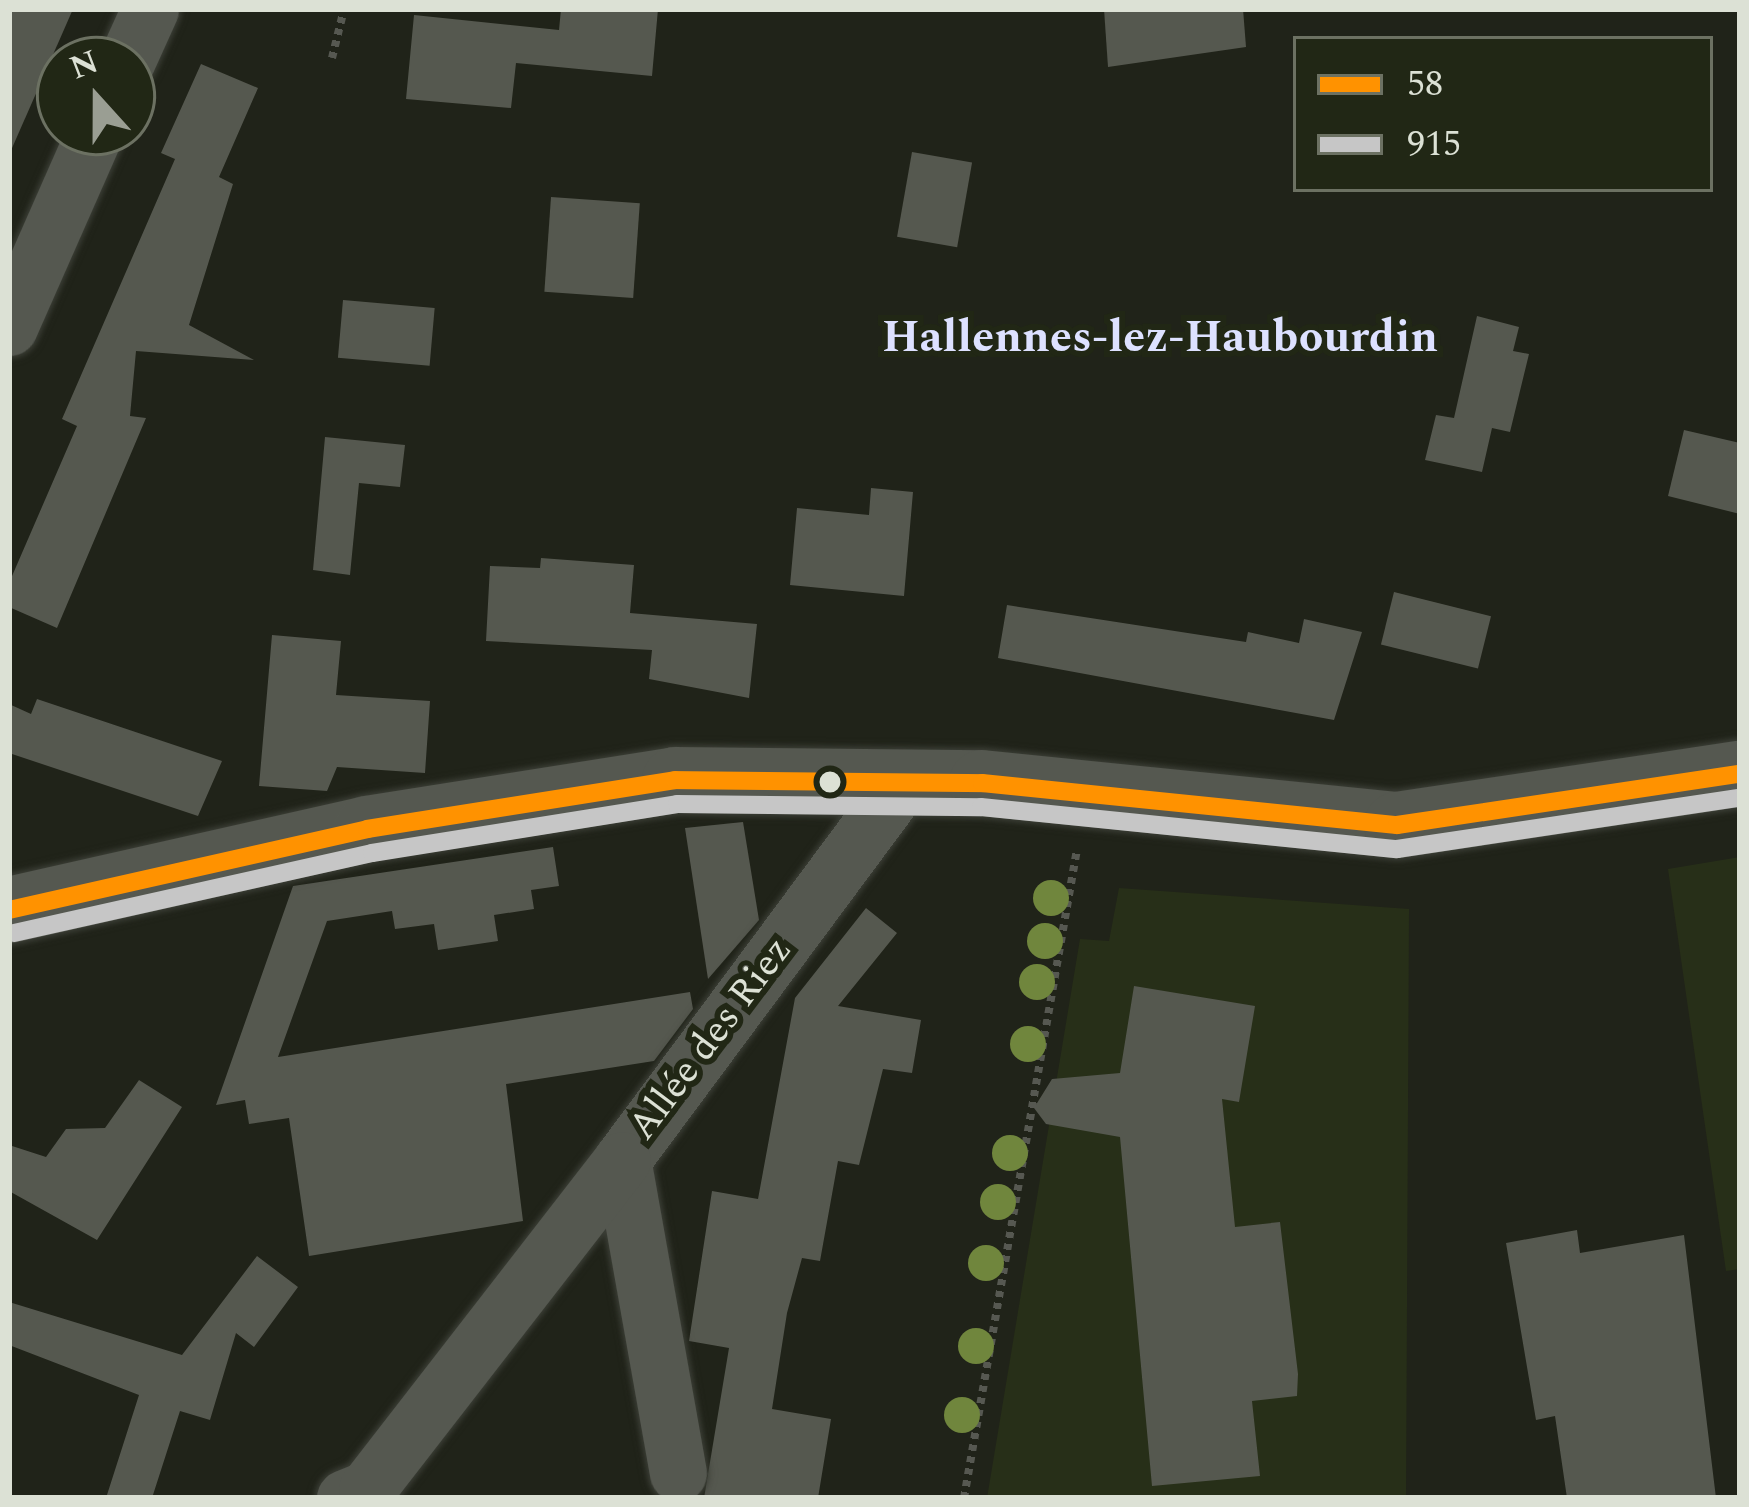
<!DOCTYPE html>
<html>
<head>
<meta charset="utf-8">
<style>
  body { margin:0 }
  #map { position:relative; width:1749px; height:1507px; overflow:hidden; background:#202319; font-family:Spectral,serif }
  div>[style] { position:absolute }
  .built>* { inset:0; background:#272f18 }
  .building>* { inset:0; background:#55584f; transform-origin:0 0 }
  .path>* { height:8px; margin-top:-4px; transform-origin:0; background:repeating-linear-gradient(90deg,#565851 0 6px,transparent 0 12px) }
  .roads { filter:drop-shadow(0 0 3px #3c3f37) drop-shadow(0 0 3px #3c3f37) }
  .minor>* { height:57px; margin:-28.5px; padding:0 28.5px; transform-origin:28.5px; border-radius:28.5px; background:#555850 }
  .tertiary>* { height:66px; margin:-33px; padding:0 33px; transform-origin:33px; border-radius:33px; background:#555850 }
  .bus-1>* { height:18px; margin:-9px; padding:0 9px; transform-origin:9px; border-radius:9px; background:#ff9200 }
  .bus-2>* { height:18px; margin:-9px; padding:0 9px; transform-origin:9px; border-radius:9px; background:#c6c6c6 }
  .trees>* { width:36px; height:36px; margin:-18px; border-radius:50%; background:#70863d }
  .dots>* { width:33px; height:33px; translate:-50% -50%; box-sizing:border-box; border:6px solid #212715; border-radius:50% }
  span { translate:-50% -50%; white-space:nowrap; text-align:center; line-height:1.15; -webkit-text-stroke:12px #212715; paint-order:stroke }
  .street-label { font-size:39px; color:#dce1d5 }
  .quarter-label { font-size:45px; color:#dde1ff; font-weight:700 }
  .frame { position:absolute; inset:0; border:12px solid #dce1d5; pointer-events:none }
  .legend { position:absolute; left:1293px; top:36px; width:420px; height:156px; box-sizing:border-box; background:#212715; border:3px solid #6c7162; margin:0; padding:15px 21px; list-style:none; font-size:36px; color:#dce1d5 }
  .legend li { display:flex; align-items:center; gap:24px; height:60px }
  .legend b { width:60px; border:3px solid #6c7162 }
  .north { position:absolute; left:36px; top:36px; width:120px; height:120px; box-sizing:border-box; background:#212715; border:3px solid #6c7162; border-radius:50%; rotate:339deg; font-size:33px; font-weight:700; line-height:48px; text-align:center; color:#dce1d5 }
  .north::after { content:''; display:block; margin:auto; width:42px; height:54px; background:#9a9e93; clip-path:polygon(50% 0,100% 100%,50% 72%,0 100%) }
</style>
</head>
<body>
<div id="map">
  <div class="built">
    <div style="clip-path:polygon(1740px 857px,1740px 1269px,1726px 1271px,1668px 869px)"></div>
    <div style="clip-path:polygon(1119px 888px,1409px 909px,1406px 1498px,987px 1498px,1080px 939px,1109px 941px)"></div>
  </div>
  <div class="building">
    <div style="clip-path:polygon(9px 9px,73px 9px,9px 155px)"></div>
    <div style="clip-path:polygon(561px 9px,658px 9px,652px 76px,516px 63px,511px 108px,406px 99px,414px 15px,559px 30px)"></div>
    <div style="clip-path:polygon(1104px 9px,1243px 9px,1246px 47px,1108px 67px)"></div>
    <div style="clip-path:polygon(201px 64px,258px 88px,219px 177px,233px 184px,189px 325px,254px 360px,136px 351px,130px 416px,146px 418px,57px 628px,9px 607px,9px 583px,77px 426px,62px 419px,175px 159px,161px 153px)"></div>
    <div style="left:912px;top:152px;width:61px;height:86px;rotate:10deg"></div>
    <div style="left:551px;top:197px;width:89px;height:95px;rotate:4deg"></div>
    <div style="left:343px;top:300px;width:92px;height:58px;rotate:5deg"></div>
    <div style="clip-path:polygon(1477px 316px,1519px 327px,1513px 351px,1529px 354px,1510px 432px,1492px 428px,1482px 472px,1425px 460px,1436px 415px,1454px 418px)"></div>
    <div style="clip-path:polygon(1684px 430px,1740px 443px,1740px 514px,1668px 496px)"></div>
    <div style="clip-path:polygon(325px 437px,405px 445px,400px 487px,359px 483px,350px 575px,313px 570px)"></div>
    <div style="clip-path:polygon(871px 488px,913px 492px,904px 596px,790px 585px,797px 508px,869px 515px)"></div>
    <div style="clip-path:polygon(541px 558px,634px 565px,630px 613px,757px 624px,749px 698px,649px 679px,652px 650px,486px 641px,490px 566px,540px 568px)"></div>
    <div style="left:1394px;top:592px;width:100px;height:54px;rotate:14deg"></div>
    <div style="clip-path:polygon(1007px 605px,1246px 642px,1248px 632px,1299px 643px,1304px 619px,1362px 632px,1334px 720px,998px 658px)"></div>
    <div style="clip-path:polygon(272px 635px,341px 641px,336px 695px,430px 701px,425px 773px,337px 767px,327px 791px,259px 786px)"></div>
    <div style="clip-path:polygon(37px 699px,222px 761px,198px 816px,9px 753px,9px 704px,31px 714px)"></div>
    <div style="clip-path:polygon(743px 822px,759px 920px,708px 979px,685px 828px)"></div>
    <div style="clip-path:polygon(553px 847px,559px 886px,531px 890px,534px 909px,494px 915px,498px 941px,438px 950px,434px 924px,395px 929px,392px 911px,327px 921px,278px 1057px,690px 992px,693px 1009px,654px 1061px,506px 1084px,523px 1221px,309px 1256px,289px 1118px,249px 1124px,245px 1100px,216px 1105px,293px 886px)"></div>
    <div style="clip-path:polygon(866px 908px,897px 933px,838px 1006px,921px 1020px,912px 1073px,883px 1069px,859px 1165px,838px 1161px,820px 1261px,802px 1258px,787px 1313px,772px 1409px,831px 1419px,818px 1498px,704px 1498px,729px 1348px,689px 1341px,712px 1191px,758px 1199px,795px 998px)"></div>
    <div style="clip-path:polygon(1134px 986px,1255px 1006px,1239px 1102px,1222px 1099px,1235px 1227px,1280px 1222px,1298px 1374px,1297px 1396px,1252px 1401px,1260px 1476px,1152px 1486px,1120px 1137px,1046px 1124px,1034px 1108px,1052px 1079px,1120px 1073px)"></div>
    <div style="clip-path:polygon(139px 1080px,182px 1107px,97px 1240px,9px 1191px,9px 1145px,46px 1157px,66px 1129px,105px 1128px)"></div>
    <div style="clip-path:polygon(1577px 1230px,1580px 1253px,1684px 1235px,1716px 1498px,1567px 1498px,1555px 1416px,1536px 1420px,1506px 1243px)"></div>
    <div style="clip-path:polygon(257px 1256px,298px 1287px,254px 1347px,236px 1333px,210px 1420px,180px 1411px,152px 1498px,106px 1498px,139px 1395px,9px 1345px,9px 1302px,182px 1355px)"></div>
  </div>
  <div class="path">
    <div style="left:332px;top:58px;width:50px;rotate:-76.2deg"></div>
    <div style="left:964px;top:1498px;width:659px;rotate:-80.12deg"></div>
  </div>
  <div class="roads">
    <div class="minor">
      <div style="left:127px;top:60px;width:56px;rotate:-65.7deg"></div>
      <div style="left:9px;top:327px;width:213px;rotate:-66.2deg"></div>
      <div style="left:678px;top:1473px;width:318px;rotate:-100.1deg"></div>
      <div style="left:622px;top:1160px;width:475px;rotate:-53.4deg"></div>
      <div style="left:345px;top:1498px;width:24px;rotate:-22deg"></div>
      <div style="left:367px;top:1489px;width:416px;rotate:-52.2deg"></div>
    </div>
    <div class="tertiary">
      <div style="left:9px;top:910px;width:367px;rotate:-12.7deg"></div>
      <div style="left:367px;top:829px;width:312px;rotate:-9deg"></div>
      <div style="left:675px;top:780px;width:307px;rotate:0.6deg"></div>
      <div style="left:982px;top:783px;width:417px;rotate:5.8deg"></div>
      <div style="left:1397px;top:825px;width:347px;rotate:-8.5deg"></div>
    </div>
  </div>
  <div class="bus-1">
    <div style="left:9px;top:910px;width:367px;rotate:-12.7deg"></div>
    <div style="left:367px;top:829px;width:312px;rotate:-9deg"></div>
    <div style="left:675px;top:780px;width:307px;rotate:0.6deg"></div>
    <div style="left:982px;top:783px;width:417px;rotate:5.8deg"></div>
    <div style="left:1397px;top:825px;width:347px;rotate:-8.5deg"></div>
  </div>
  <div class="bus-2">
    <div style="left:14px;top:933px;width:367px;rotate:-12.6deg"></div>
    <div style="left:372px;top:853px;width:309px;rotate:-9.1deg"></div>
    <div style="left:677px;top:804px;width:304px;rotate:0.6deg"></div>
    <div style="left:981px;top:807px;width:418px;rotate:5.8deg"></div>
    <div style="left:1397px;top:849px;width:347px;rotate:-8.5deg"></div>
  </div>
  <div class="trees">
    <div style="left:1051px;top:898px"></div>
    <div style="left:1045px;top:941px"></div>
    <div style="left:1037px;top:982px"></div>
    <div style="left:1028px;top:1044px"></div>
    <div style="left:1010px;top:1153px"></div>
    <div style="left:998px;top:1202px"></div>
    <div style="left:986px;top:1263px"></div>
    <div style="left:976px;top:1346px"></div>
    <div style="left:962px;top:1415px"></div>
  </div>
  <div class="dots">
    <div style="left:830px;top:782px;background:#dce1d5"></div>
  </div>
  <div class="street-label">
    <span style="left:711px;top:1039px;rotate:-53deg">Allée des Riez</span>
  </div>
  <div class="quarter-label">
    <span style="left:1160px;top:338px">Hallennes-lez-Haubourdin</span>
  </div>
  <div class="frame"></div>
  <ul class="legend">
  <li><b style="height:15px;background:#ff9200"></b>58</li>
  <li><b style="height:15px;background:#c6c6c6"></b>915</li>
  </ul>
  <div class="north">N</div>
</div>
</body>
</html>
